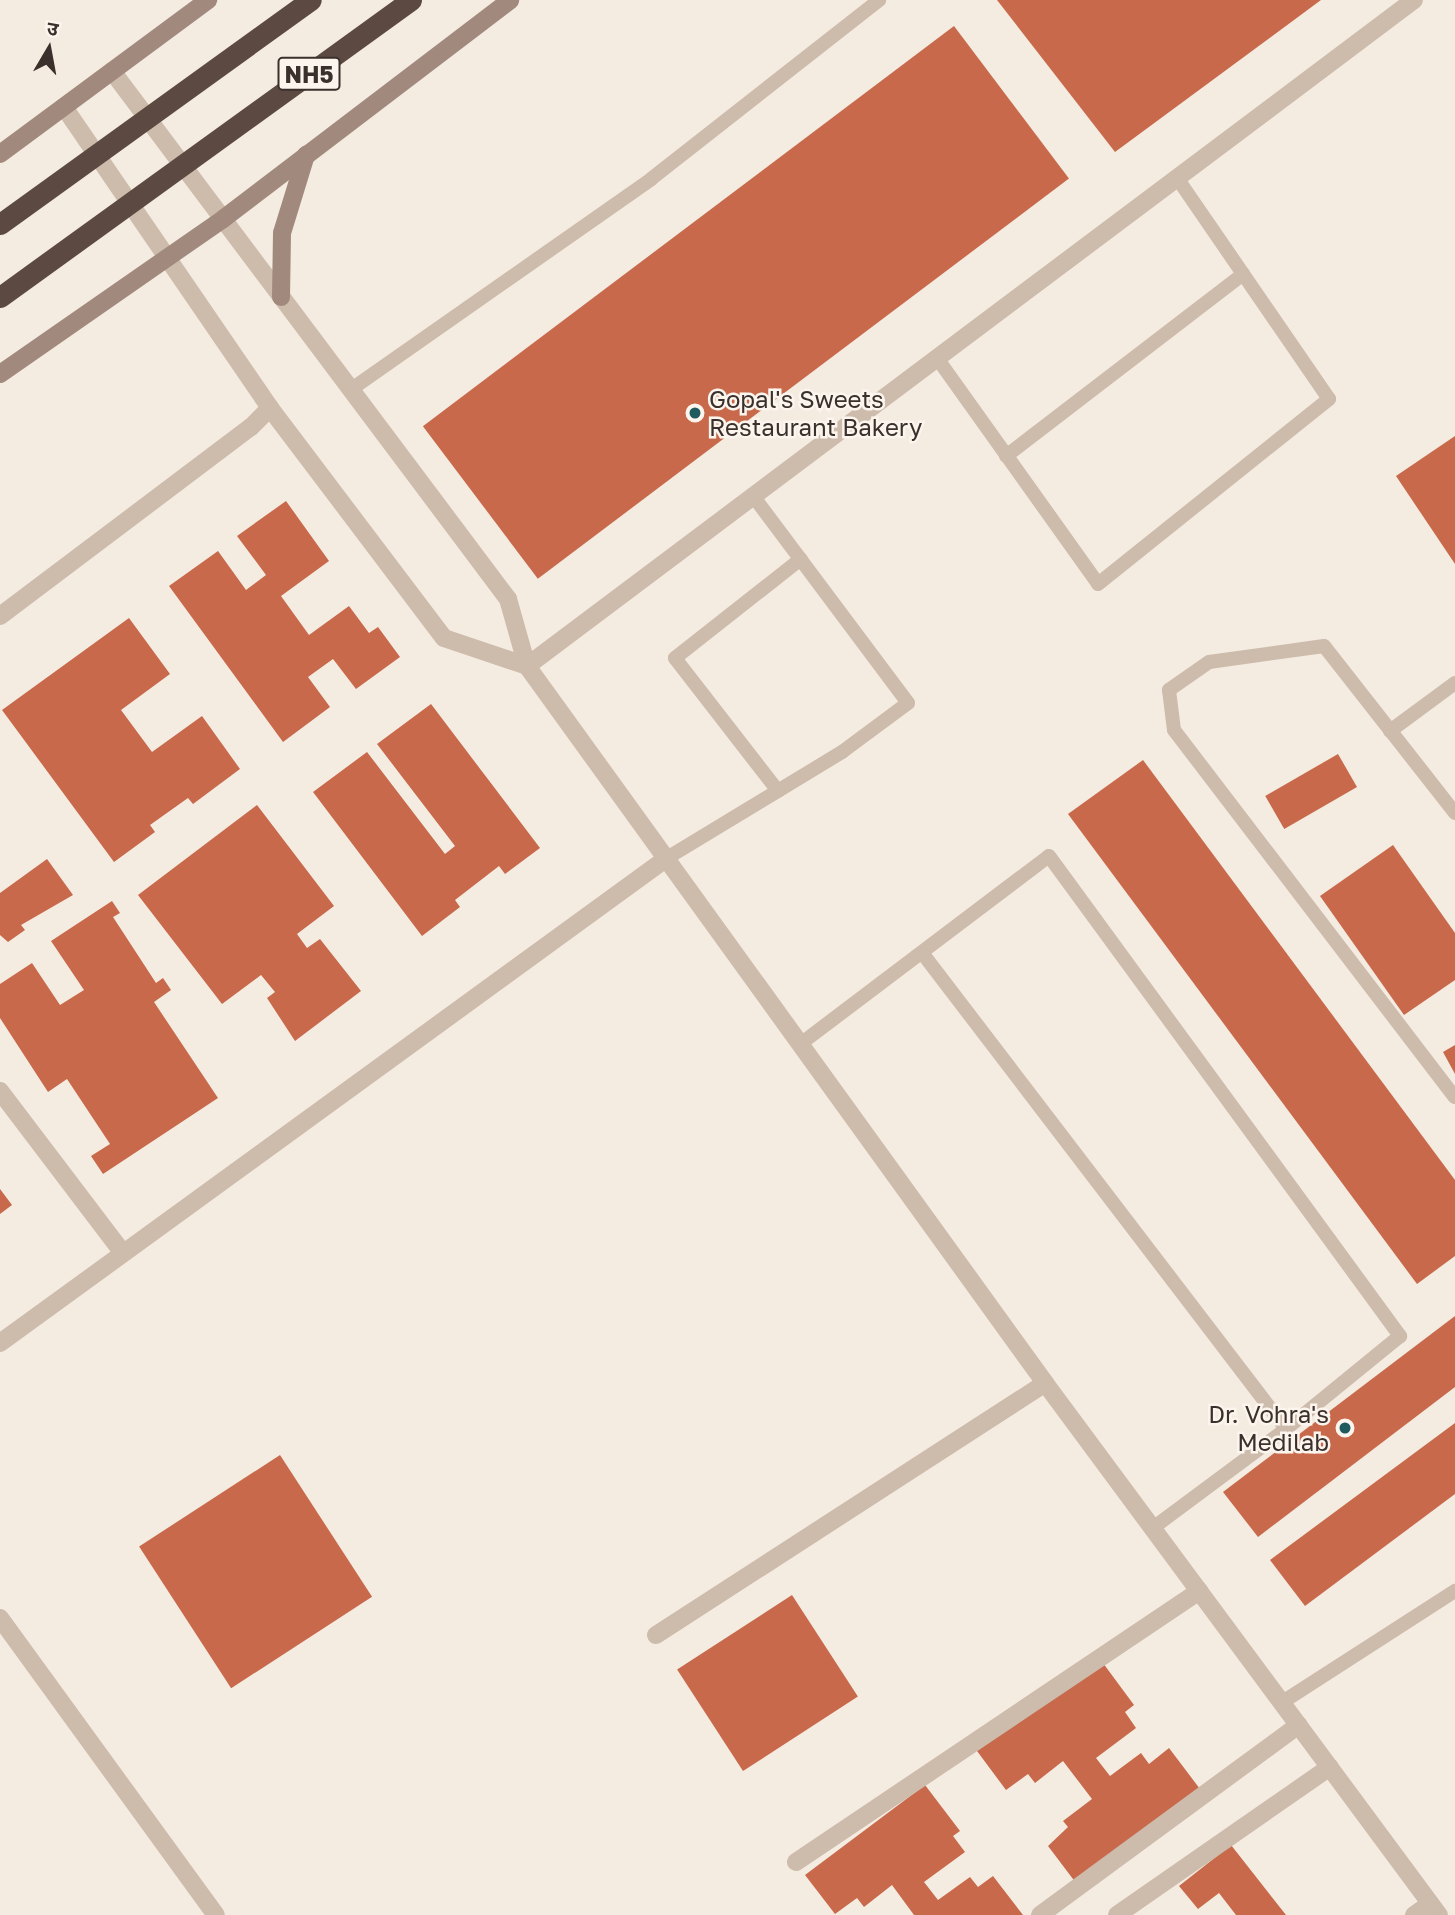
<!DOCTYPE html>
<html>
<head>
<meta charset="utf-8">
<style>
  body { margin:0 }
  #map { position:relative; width:1455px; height:1915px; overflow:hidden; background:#f4ebe1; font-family:"Golos Text","Noto Sans Devanagari",sans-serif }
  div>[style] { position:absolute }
  .building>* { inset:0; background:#c8694b; transform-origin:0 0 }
  .lane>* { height:14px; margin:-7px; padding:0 7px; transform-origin:7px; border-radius:7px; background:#cdbbac }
  .street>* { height:18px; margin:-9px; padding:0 9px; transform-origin:9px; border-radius:9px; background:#cdbbac }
  .secondary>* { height:18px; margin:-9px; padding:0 9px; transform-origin:9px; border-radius:9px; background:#a18a7d }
  .highway>* { height:21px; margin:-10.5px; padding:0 10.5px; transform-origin:10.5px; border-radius:10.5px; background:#5c4a42 }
  .dots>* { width:19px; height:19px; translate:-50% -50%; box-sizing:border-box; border:4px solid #fbf5ee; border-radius:50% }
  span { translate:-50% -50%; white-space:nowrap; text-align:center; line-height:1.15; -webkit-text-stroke:5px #fbf5ee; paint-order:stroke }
  .shield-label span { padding:2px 5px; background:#fbf5ee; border:2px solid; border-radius:5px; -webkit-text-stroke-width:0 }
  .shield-label { font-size:23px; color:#3b302b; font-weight:700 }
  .poi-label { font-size:24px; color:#3b302b }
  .left { translate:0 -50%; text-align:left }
  .right { translate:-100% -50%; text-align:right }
  .north { position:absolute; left:14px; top:14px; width:70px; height:70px; -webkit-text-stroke:5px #fbf5ee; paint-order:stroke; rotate:10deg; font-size:19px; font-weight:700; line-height:28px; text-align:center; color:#3b302b }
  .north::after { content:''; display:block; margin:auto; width:24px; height:32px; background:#3b302b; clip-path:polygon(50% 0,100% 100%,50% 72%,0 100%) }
</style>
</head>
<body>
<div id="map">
  <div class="building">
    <div style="clip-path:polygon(997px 0,1321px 0,1115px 152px)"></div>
    <div style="left:954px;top:26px;width:191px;height:665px;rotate:53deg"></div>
    <div style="clip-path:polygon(1455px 436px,1455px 564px,1396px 476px)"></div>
    <div style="clip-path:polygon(286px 501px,329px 561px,281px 596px,309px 635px,349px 606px,369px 633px,378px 627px,400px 657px,356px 689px,333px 659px,308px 677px,330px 707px,283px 742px,169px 586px,218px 551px,246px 590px,266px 575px,237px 536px)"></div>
    <div style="clip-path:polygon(129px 618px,170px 674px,121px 710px,152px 752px,202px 716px,240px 769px,193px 804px,188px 798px,150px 825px,155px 832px,114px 862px,2px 710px)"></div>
    <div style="clip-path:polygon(431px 704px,540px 848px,505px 874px,499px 866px,455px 900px,460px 907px,422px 936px,313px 792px,367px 752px,445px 854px,455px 846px,377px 744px)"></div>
    <div style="left:1338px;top:754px;width:38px;height:84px;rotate:60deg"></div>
    <div style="clip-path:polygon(1143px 760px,1455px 1180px,1455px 1256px,1417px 1284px,1068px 814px)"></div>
    <div style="clip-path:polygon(257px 805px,334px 906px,297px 934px,307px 948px,320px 939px,361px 991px,295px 1041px,267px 998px,275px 992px,261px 975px,222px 1004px,138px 895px)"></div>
    <div style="clip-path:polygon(1393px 845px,1455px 933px,1455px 980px,1404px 1015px,1320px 896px)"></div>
    <div style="clip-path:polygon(47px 859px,73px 895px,21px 925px,25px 930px,8px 942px,0 935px,0 893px)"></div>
    <div style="clip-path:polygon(112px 901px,120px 913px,113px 917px,156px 983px,163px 978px,171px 990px,154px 1002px,218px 1098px,103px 1174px,91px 1156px,110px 1144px,67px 1079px,48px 1092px,0 1018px,0 984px,32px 963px,60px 1005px,84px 990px,51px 941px)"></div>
    <div style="clip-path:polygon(1455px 1045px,1455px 1074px,1443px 1052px)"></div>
    <div style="clip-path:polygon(0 1189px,12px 1205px,0 1214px)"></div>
    <div style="clip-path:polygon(1455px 1316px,1455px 1387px,1258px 1537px,1223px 1492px)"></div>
    <div style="clip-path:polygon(1455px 1423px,1455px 1494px,1305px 1606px,1270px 1560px)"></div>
    <div style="left:280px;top:1455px;width:169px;height:168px;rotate:57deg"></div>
    <div style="left:792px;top:1595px;width:121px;height:137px;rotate:57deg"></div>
    <div style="clip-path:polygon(1100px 1659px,1134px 1705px,1125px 1712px,1136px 1728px,1096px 1758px,1110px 1776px,1141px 1753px,1149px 1764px,1169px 1748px,1200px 1789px,1076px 1883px,1048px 1846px,1068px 1827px,1063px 1821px,1092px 1799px,1063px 1761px,1035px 1783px,1028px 1774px,1006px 1790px,977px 1751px)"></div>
    <div style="clip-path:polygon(925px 1785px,960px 1831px,953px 1836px,965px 1852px,924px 1882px,938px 1900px,970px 1877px,978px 1887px,993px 1876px,1023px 1915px,914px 1915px,892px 1885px,864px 1907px,857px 1898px,835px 1914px,805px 1875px)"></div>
    <div style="clip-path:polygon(1231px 1845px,1286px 1915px,1236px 1915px,1219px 1893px,1198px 1909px,1179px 1886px)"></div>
  </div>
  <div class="lane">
    <div style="left:937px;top:358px;width:277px;rotate:54.5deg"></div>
    <div style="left:1098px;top:584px;width:296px;rotate:-38.7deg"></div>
    <div style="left:1329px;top:399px;width:268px;rotate:-124.5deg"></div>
    <div style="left:353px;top:388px;width:364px;rotate:-35deg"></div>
    <div style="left:651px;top:179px;width:290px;rotate:-38.1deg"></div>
    <div style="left:1006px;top:456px;width:299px;rotate:-37.5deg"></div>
    <div style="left:1390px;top:731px;width:81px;rotate:-36.4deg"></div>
    <div style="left:778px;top:791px;width:168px;rotate:-127.8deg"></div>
    <div style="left:675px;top:658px;width:160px;rotate:-38.2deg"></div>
    <div style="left:1455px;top:813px;width:212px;rotate:-128.1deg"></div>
    <div style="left:1324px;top:646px;width:116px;rotate:172.1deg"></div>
    <div style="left:1209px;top:662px;width:49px;rotate:145deg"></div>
    <div style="left:1169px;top:690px;width:40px;rotate:82.9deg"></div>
    <div style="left:1174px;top:730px;width:462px;rotate:52.6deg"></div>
    <div style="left:667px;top:858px;width:205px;rotate:-31.2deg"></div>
    <div style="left:842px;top:752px;width:82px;rotate:-36.6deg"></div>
    <div style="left:908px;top:703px;width:259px;rotate:-126.8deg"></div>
    <div style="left:923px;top:954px;width:598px;rotate:52.61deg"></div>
    <div style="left:803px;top:1042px;width:308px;rotate:-37.1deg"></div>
    <div style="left:1049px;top:856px;width:595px;rotate:53.82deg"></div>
    <div style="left:1400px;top:1336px;width:147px;rotate:140.8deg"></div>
    <div style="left:1286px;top:1429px;width:164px;rotate:143.4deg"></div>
    <div style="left:1281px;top:1703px;width:207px;rotate:-32.8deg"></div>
  </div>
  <div class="street">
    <div style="left:112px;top:71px;width:660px;rotate:53.13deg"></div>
    <div style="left:508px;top:599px;width:70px;rotate:74.2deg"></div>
    <div style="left:527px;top:666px;width:885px;rotate:54.15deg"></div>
    <div style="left:1045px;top:1383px;width:662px;rotate:53.48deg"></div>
    <div style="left:64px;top:107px;width:365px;rotate:55.6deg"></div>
    <div style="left:270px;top:408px;width:288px;rotate:52.9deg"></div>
    <div style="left:444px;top:638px;width:88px;rotate:18.6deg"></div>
    <div style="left:0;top:616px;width:314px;rotate:-37deg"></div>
    <div style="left:251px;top:427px;width:27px;rotate:-45deg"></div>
    <div style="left:527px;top:666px;width:1109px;rotate:-36.9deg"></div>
    <div style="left:0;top:1091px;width:203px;rotate:52.8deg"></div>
    <div style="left:0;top:1343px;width:825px;rotate:-36.02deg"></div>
    <div style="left:0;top:1618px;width:367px;rotate:54deg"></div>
    <div style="left:656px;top:1635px;width:463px;rotate:-32.9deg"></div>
    <div style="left:796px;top:1862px;width:486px;rotate:-33.9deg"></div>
    <div style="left:1040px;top:1915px;width:321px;rotate:-36.3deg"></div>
    <div style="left:1117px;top:1915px;width:259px;rotate:-34.8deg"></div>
    <div style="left:1414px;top:1915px;width:19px;rotate:-35deg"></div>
  </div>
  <div class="secondary">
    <div style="left:0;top:154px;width:259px;rotate:-36.5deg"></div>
    <div style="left:281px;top:297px;width:64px;rotate:-89.1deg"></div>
    <div style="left:282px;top:233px;width:82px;rotate:-72.9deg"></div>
    <div style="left:0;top:374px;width:272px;rotate:-34.8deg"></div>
    <div style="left:223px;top:219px;width:361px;rotate:-37.3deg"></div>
  </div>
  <div class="highway">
    <div style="left:0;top:224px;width:383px;rotate:-35.8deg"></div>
    <div style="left:0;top:297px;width:507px;rotate:-35.85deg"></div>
  </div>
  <div class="dots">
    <div style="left:695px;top:413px;background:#1f5a5e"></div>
    <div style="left:1345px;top:1428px;background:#1f5a5e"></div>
  </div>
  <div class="shield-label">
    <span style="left:309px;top:74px">NH5</span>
  </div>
  <div class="poi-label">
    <span class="left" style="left:709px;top:413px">Gopal's Sweets<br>Restaurant Bakery</span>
    <span class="right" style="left:1329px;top:1428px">Dr. Vohra's<br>Medilab</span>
  </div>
  <div class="north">उ</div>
</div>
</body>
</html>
